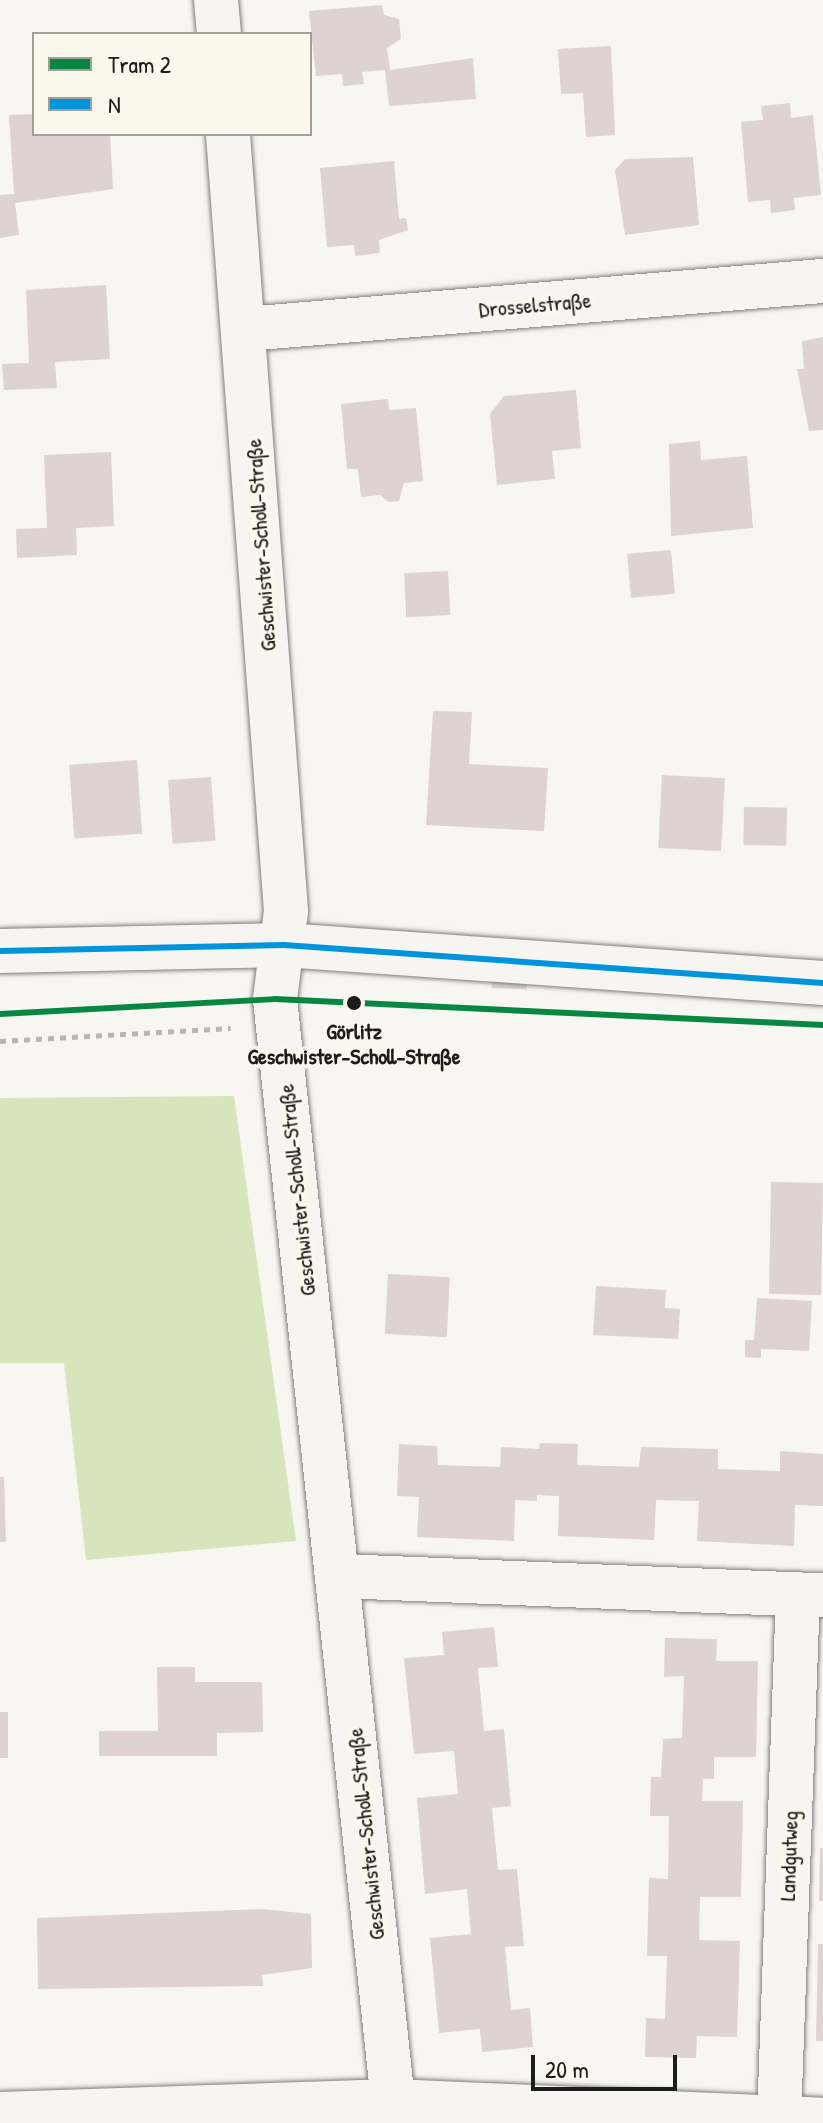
<!DOCTYPE html>
<html>
<head>
<meta charset="utf-8">
<style>
  body { margin:0 }
  #map { position:relative; width:823px; height:2123px; overflow:hidden; background:#f8f6f0; font-family:"Patrick Hand",sans-serif }
  div>[style] { position:absolute }
  .green>* { inset:0; background:#d6e5bb }
  .building>* { inset:0; background:#ded2d3; transform-origin:0 0 }
  .path>* { height:5px; margin-top:-2.5px; transform-origin:0; background:repeating-linear-gradient(90deg,#b7b6b4 0 6px,transparent 0 12px) }
  .roads { filter:drop-shadow(0 0 2px #7f7e7b) drop-shadow(0 0 2px #7f7e7b) }
  .minor>* { height:44px; margin:-22px; padding:0 22px; transform-origin:22px; border-radius:22px; background:#f6f5f1 }
  .major>* { height:44px; margin:-22px; padding:0 22px; transform-origin:22px; border-radius:22px; background:#f6f5f1 }
  .bus-1>* { height:6px; margin:-3px; padding:0 3px; transform-origin:3px; border-radius:3px; background:#0095db }
  .tram-1>* { height:6px; margin:-3px; padding:0 3px; transform-origin:3px; border-radius:3px; background:#088742 }
  .dots>* { width:22px; height:22px; translate:-50% -50%; box-sizing:border-box; border:4px solid #fbf7ec; border-radius:50% }
  span { translate:-50% -50%; white-space:nowrap; text-align:center; line-height:1.15; -webkit-text-stroke:8px #fbf7ec; paint-order:stroke }
  .street-label { font-size:22px; color:#1c1c1c }
  .stop-label { font-size:22px; color:#1c1c1c; font-weight:700 }
  .legend { position:absolute; left:32px; top:32px; width:280px; height:104px; box-sizing:border-box; background:#fbf7ec; border:2px solid #a29f99; margin:0; padding:10px 14px; list-style:none; font-size:24px; color:#1c1c1c }
  .legend li { display:flex; align-items:center; gap:16px; height:40px }
  .legend b { width:40px; border:2px solid #a29f99 }
  .scale { position:absolute; left:531px; top:2055px; width:146px; height:36px; box-sizing:border-box; border:4px solid #1c1c1c; border-top:0; padding-left:10px; font-size:24px; line-height:28px; white-space:nowrap; color:#1c1c1c; -webkit-text-stroke:6px #fbf7ec; paint-order:stroke }
</style>
</head>
<body>
<div id="map">
  <div class="green">
    <div style="clip-path:polygon(234px 1096px,296px 1541px,86px 1560px,64px 1363px,0 1363px,0 1098px)"></div>
  </div>
  <div class="building">
    <div style="clip-path:polygon(382px 5px,384px 15px,399px 19px,401px 39px,387px 48px,390px 70px,473px 58px,476px 99px,389px 106px,385px 70px,362px 72px,364px 84px,343px 86px,342px 74px,316px 76px,309px 11px)"></div>
    <div style="clip-path:polygon(611px 46px,615px 135px,586px 137px,583px 93px,561px 94px,558px 49px)"></div>
    <div style="clip-path:polygon(790px 103px,791px 118px,813px 115px,821px 195px,794px 198px,795px 210px,771px 213px,770px 200px,748px 202px,741px 122px,763px 120px,761px 106px)"></div>
    <div style="clip-path:polygon(34px 114px,34px 134px,110px 134px,113px 189px,15px 203px,19px 235px,0 238px,0 195px,14px 194px,9px 115px)"></div>
    <div style="clip-path:polygon(693px 157px,699px 225px,625px 235px,615px 170px,625px 159px)"></div>
    <div style="clip-path:polygon(394px 161px,399px 219px,406px 218px,408px 230px,379px 240px,380px 253px,355px 256px,354px 245px,327px 247px,320px 168px)"></div>
    <div style="clip-path:polygon(106px 285px,110px 359px,55px 362px,57px 388px,4px 390px,2px 364px,29px 363px,26px 290px)"></div>
    <div style="clip-path:polygon(823px 337px,823px 430px,809px 431px,797px 369px,804px 369px,802px 341px)"></div>
    <div style="clip-path:polygon(576px 390px,581px 448px,552px 451px,555px 479px,497px 485px,490px 414px,504px 396px)"></div>
    <div style="clip-path:polygon(388px 399px,389px 410px,416px 408px,423px 481px,404px 483px,399px 501px,388px 502px,380px 495px,361px 497px,358px 469px,347px 469px,341px 404px)"></div>
    <div style="clip-path:polygon(700px 441px,701px 460px,747px 456px,753px 528px,671px 536px,669px 444px)"></div>
    <div style="clip-path:polygon(111px 452px,114px 526px,76px 528px,77px 555px,17px 558px,16px 529px,47px 528px,44px 455px)"></div>
    <div style="left:671px;top:550px;width:44px;height:44px;rotate:85deg"></div>
    <div style="left:448px;top:571px;width:44px;height:44px;rotate:87deg"></div>
    <div style="clip-path:polygon(433px 711px,472px 712px,469px 764px,548px 768px,544px 831px,426px 825px)"></div>
    <div style="left:137px;top:760px;width:74px;height:68px;rotate:86deg"></div>
    <div style="left:662px;top:775px;width:63px;height:73px;rotate:3deg"></div>
    <div style="left:211px;top:777px;width:64px;height:43px;rotate:86deg"></div>
    <div style="left:744px;top:807px;width:43px;height:38px;rotate:1deg"></div>
    <div style="left:492px;top:978px;width:35px;height:10px;rotate:2deg"></div>
    <div style="left:771px;top:1182px;width:52px;height:112px;rotate:1deg"></div>
    <div style="left:388px;top:1274px;width:62px;height:60px;rotate:3deg"></div>
    <div style="clip-path:polygon(596px 1286px,666px 1290px,665px 1308px,680px 1309px,678px 1339px,593px 1335px)"></div>
    <div style="clip-path:polygon(757px 1298px,812px 1301px,809px 1351px,761px 1349px,761px 1358px,745px 1357px,745px 1340px,754px 1340px)"></div>
    <div style="clip-path:polygon(540px 1443px,578px 1444px,577px 1465px,639px 1467px,641px 1447px,718px 1449px,718px 1469px,780px 1471px,780px 1451px,823px 1454px,823px 1506px,795px 1505px,794px 1546px,697px 1541px,699px 1501px,656px 1500px,654px 1540px,558px 1536px,559px 1496px,537px 1495px,537px 1501px,515px 1500px,514px 1541px,417px 1537px,419px 1497px,397px 1496px,399px 1444px,437px 1446px,438px 1465px,500px 1467px,501px 1447px,539px 1449px)"></div>
    <div style="clip-path:polygon(0 1477px,4px 1477px,6px 1542px,0 1542px)"></div>
    <div style="clip-path:polygon(494px 1627px,498px 1667px,478px 1668px,484px 1731px,504px 1729px,511px 1806px,492px 1808px,498px 1870px,517px 1869px,524px 1946px,505px 1947px,511px 2010px,530px 2008px,533px 2047px,482px 2052px,480px 2029px,439px 2033px,430px 1938px,471px 1934px,467px 1889px,425px 1894px,417px 1798px,458px 1794px,454px 1751px,414px 1754px,404px 1658px,444px 1655px,442px 1632px)"></div>
    <div style="clip-path:polygon(665px 1638px,717px 1639px,716px 1661px,758px 1661px,756px 1757px,714px 1757px,714px 1779px,703px 1779px,702px 1801px,743px 1801px,741px 1897px,700px 1897px,699px 1940px,740px 1941px,737px 2037px,697px 2036px,696px 2058px,645px 2057px,646px 2018px,665px 2019px,667px 1956px,647px 1956px,649px 1878px,668px 1879px,669px 1816px,650px 1816px,651px 1777px,661px 1777px,663px 1739px,682px 1738px,684px 1676px,664px 1677px)"></div>
    <div style="clip-path:polygon(157px 1667px,195px 1667px,195px 1682px,262px 1682px,263px 1732px,217px 1733px,217px 1756px,99px 1756px,99px 1731px,158px 1731px)"></div>
    <div style="left:0;top:1712px;width:8px;height:46px"></div>
    <div style="clip-path:polygon(820px 1848px,823px 1848px,823px 1901px,819px 1901px)"></div>
    <div style="clip-path:polygon(262px 1909px,311px 1914px,312px 1968px,262px 1975px,263px 1986px,38px 1989px,37px 1918px)"></div>
    <div style="clip-path:polygon(818px 1944px,823px 1944px,823px 2041px,816px 2041px)"></div>
  </div>
  <div class="path">
    <div style="left:0;top:1041px;width:231px;rotate:-3.2deg"></div>
  </div>
  <div class="roads">
    <div class="minor">
      <div style="left:216px;top:0;width:34px;rotate:85deg"></div>
      <div style="left:228px;top:134px;width:779px;rotate:85.73deg"></div>
      <div style="left:286px;top:911px;width:89px;rotate:97.1deg"></div>
      <div style="left:275px;top:999px;width:1108px;rotate:83.89deg"></div>
      <div style="left:246px;top:329px;width:579px;rotate:-4.76deg"></div>
      <div style="left:340px;top:1576px;width:483px;rotate:2.3deg"></div>
      <div style="left:0;top:2114px;width:393px;rotate:-1.9deg"></div>
      <div style="left:393px;top:2101px;width:430px;rotate:2.5deg"></div>
      <div style="left:779px;top:2119px;width:525px;rotate:-87.93deg"></div>
    </div>
    <div class="major">
      <div style="left:0;top:951px;width:284px;rotate:-1.2deg"></div>
      <div style="left:284px;top:945px;width:540px;rotate:4.03deg"></div>
    </div>
  </div>
  <div class="bus-1">
    <div style="left:0;top:951px;width:284px;rotate:-1.2deg"></div>
    <div style="left:284px;top:945px;width:540px;rotate:4.03deg"></div>
  </div>
  <div class="tram-1">
    <div style="left:0;top:1014px;width:275px;rotate:-3.1deg"></div>
    <div style="left:275px;top:999px;width:549px;rotate:2.72deg"></div>
  </div>
  <div class="dots">
    <div style="left:354px;top:1003px;background:#1c1c1c"></div>
  </div>
  <div class="street-label">
    <span style="left:535px;top:305px;rotate:-5deg">Drosselstraße</span>
    <span style="left:261px;top:545px;rotate:-94deg">Geschwister-Scholl-Straße</span>
    <span style="left:297px;top:1190px;rotate:-96deg">Geschwister-Scholl-Straße</span>
    <span style="left:366px;top:1834px;rotate:-96deg">Geschwister-Scholl-Straße</span>
    <span style="left:789px;top:1856px;rotate:-88deg">Landgutweg</span>
  </div>
  <div class="stop-label">
    <span style="left:354px;top:1044px">Görlitz<br>Geschwister-Scholl-Straße</span>
  </div>
  <ul class="legend">
  <li><b style="height:10px;background:#088742"></b>Tram 2</li>
  <li><b style="height:10px;background:#0095db"></b>N</li>
  </ul>
  <div class="scale">20 m</div>
</div>
</body>
</html>
